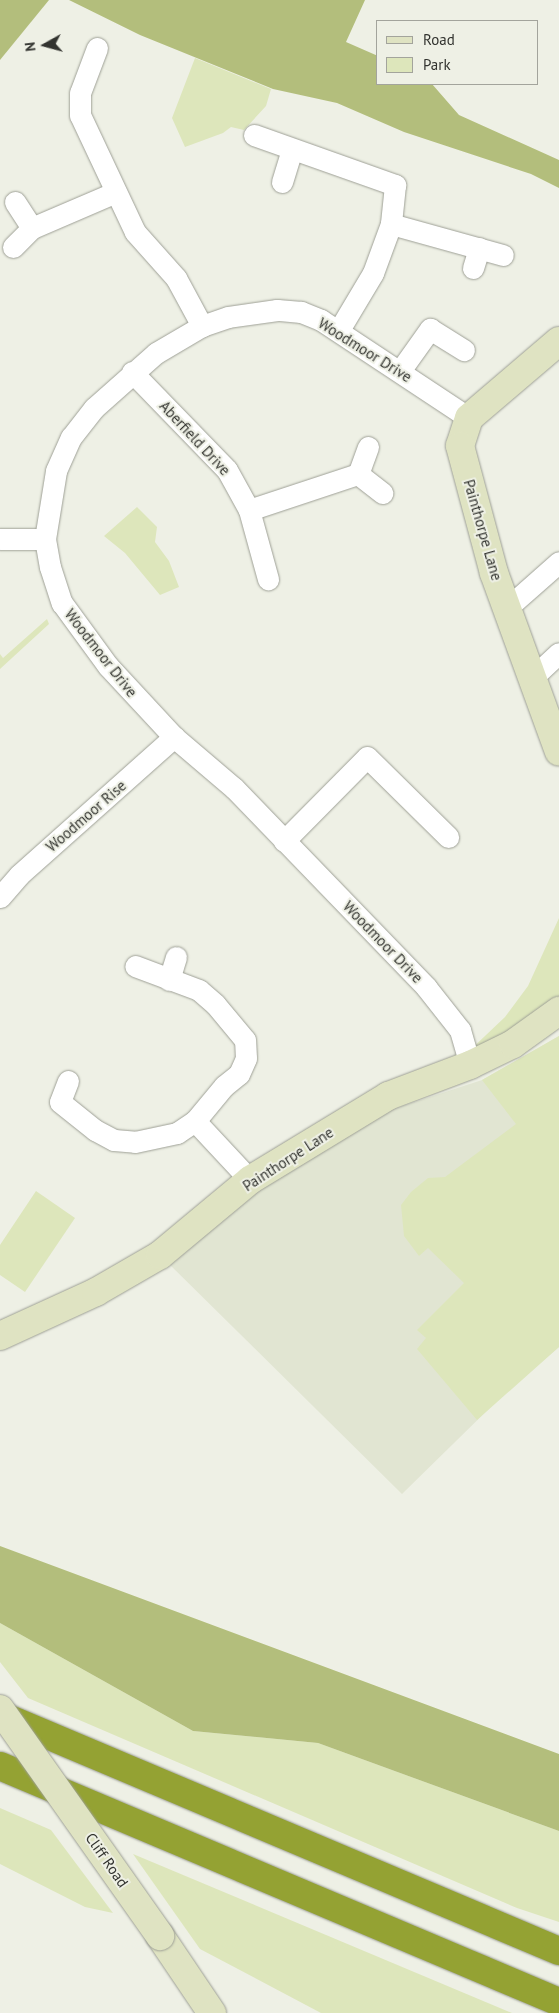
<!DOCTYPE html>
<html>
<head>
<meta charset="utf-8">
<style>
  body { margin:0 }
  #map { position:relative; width:559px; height:2013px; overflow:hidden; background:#eef0e5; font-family:"PT Sans",sans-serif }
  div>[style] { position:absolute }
  .built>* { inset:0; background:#e1e5d2 }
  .green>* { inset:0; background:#dde6bb }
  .forest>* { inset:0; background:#b3be7c }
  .roads { filter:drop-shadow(0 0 1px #9ea096) drop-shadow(0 0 1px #9ea096) }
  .street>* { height:21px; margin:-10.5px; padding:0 10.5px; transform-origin:10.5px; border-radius:10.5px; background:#fff }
  .secondary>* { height:28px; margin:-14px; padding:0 14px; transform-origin:14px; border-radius:14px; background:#dfe3c2 }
  .highway>* { height:28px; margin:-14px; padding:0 14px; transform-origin:14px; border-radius:14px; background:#94a233 }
  .bridges { filter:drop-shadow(0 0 1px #9ea096) drop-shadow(0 0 1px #9ea096) }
  .secondary-bridge>* { height:28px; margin:-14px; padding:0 14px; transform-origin:14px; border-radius:14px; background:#dfe3c2 }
  span { translate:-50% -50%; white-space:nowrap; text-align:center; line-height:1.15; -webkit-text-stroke:4px #eef0e5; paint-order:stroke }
  .street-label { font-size:15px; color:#32332f }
  .legend { position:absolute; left:376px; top:20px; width:162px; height:65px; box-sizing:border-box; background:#eef0e5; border:1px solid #a3a49c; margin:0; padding:6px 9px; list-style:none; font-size:15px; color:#32332f }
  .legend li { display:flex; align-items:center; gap:10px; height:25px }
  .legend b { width:25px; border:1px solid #a3a49c }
  .north { position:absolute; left:20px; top:20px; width:50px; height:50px; -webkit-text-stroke:4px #eef0e5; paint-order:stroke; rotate:263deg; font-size:14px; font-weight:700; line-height:20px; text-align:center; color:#32332f }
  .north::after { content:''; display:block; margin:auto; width:18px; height:22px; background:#32332f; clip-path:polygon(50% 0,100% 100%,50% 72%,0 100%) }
</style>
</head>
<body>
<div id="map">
  <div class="built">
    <div style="clip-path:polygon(559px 1036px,559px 1347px,504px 1394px,402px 1494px,165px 1260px,284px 1169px,384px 1112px,482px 1080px)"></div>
  </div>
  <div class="green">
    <div style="clip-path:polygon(195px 58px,271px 89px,266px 106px,244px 130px,231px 127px,223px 133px,185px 147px,172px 118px)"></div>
    <div style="clip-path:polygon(137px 507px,157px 527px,155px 542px,169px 561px,179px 587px,160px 595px,125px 553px,104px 536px)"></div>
    <div style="clip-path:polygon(47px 619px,49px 624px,0 669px,0 654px,3px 658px)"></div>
    <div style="clip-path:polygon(559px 918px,559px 1011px,466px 1054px,505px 1017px,528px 986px)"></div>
    <div style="clip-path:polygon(559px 1036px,559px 1347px,477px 1420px,417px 1349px,426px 1338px,417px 1330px,464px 1283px,428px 1248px,419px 1256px,404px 1236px,401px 1205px,411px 1192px,428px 1178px,445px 1177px,516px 1124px,482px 1080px)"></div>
    <div style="clip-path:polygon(36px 1191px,75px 1218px,25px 1292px,0 1275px,0 1245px)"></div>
    <div style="clip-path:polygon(0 1623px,193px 1731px,318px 1743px,559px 1831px,559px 1922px,517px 1908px,28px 1698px,0 1662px)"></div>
    <div style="clip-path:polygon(0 1808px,51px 1830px,113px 1913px,85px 1907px,0 1864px)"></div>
    <div style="clip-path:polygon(133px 1854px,512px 2013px,321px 2013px,200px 1949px)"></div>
  </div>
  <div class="forest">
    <div style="clip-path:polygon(0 0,49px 0,0 60px)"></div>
    <div style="clip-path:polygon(69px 0,365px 0,346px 42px,378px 56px,378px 84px,432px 84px,459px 115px,559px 160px,559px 188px,531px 174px,404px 132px,337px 103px,273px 89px,140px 35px)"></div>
    <div style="clip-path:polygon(0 1546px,559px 1754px,559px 1831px,318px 1743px,193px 1731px,0 1623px)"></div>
  </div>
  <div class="roads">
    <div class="street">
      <div style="left:97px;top:48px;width:48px;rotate:110.7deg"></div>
      <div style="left:80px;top:93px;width:22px;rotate:90deg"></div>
      <div style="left:80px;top:115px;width:129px;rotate:64.8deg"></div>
      <div style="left:135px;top:232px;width:62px;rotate:48.3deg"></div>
      <div style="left:176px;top:278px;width:55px;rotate:61.6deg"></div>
      <div style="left:254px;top:135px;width:150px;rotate:19.5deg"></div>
      <div style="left:395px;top:185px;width:39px;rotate:96deg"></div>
      <div style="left:391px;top:224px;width:52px;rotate:110.2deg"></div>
      <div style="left:373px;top:273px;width:66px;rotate:120.8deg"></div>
      <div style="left:282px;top:182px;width:34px;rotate:-73deg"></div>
      <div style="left:15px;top:202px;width:31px;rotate:57deg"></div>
      <div style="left:391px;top:224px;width:116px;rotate:15.5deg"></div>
      <div style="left:13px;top:247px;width:27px;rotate:-45deg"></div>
      <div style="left:32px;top:228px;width:91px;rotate:-23.2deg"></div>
      <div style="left:473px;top:268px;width:21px;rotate:-73deg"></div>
      <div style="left:400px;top:371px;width:52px;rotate:-54.5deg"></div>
      <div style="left:430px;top:329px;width:40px;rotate:32deg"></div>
      <div style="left:132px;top:372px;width:136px;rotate:45.9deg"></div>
      <div style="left:227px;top:470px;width:46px;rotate:61.2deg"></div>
      <div style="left:249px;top:510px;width:72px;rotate:74.6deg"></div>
      <div style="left:469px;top:418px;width:178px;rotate:-146.5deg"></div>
      <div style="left:321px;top:320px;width:22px;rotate:-158deg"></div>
      <div style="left:301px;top:312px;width:24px;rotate:-175deg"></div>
      <div style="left:277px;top:310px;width:49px;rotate:171.9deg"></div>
      <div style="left:228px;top:317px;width:28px;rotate:161deg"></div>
      <div style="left:202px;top:326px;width:53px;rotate:149.6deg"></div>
      <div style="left:156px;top:353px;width:83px;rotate:138.4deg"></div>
      <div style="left:94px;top:408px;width:37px;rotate:128deg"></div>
      <div style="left:71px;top:437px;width:37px;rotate:114deg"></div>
      <div style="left:56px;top:471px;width:69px;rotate:99.2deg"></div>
      <div style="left:45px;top:539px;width:28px;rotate:80deg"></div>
      <div style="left:50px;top:567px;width:38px;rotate:72deg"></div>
      <div style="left:62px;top:603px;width:78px;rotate:53.9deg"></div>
      <div style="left:108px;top:666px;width:97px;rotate:47.1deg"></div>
      <div style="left:174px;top:737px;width:79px;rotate:40.4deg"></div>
      <div style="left:234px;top:788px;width:277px;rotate:46deg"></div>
      <div style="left:426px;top:987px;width:55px;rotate:51.7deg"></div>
      <div style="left:460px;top:1030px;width:36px;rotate:74deg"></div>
      <div style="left:368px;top:447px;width:29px;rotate:110deg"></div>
      <div style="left:358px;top:474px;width:31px;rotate:38deg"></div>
      <div style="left:249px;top:510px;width:115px;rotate:-18.3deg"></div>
      <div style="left:0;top:539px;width:45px"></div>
      <div style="left:507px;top:608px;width:69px;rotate:-41.5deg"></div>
      <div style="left:533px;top:677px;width:35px;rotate:-43deg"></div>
      <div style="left:284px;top:841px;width:118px;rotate:-45.3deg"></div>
      <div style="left:367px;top:757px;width:114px;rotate:44.6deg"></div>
      <div style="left:0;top:897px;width:29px;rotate:-49deg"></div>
      <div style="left:19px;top:875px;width:208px;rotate:-41.7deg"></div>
      <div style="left:169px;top:980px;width:24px;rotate:-73deg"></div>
      <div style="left:68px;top:1081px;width:22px;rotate:111deg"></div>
      <div style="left:60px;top:1102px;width:45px;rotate:38.7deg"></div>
      <div style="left:95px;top:1130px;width:21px;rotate:28deg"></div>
      <div style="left:114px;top:1140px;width:21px;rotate:5deg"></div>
      <div style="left:135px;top:1142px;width:43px;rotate:-12.1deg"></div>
      <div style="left:177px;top:1133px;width:22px;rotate:-34deg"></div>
      <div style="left:195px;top:1121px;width:45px;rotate:-50.4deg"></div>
      <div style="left:224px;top:1086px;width:19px;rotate:-39deg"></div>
      <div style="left:239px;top:1074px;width:17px;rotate:-66deg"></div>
      <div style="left:246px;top:1058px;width:18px;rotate:-93deg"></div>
      <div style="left:245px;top:1040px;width:47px;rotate:-129.8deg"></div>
      <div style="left:215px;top:1004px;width:21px;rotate:-139deg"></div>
      <div style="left:199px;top:990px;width:68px;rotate:-159.4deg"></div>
      <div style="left:195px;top:1121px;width:81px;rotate:47deg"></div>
    </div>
    <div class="secondary">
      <div style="left:559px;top:341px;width:118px;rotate:139.5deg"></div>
      <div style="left:469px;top:418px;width:29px;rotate:108deg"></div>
      <div style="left:460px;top:446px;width:131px;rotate:75deg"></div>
      <div style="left:494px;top:573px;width:190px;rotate:70deg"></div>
      <div style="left:0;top:1336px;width:106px;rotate:-24.6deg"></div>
      <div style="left:96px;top:1292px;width:74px;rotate:-30deg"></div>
      <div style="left:160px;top:1255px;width:117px;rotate:-39.8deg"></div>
      <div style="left:250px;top:1180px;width:162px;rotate:-31.3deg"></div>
      <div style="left:388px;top:1096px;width:88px;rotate:-20.7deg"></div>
      <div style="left:470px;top:1065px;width:48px;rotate:-26deg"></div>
      <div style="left:513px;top:1044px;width:57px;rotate:-35.7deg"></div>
      <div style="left:160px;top:1936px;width:93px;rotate:56deg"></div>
    </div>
    <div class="highway">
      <div style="left:0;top:1715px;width:607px;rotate:22.89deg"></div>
      <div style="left:0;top:1766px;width:607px;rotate:22.89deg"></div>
    </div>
  </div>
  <div class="bridges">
    <div class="secondary-bridge">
      <div style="left:0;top:1709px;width:278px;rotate:54.8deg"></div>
    </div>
  </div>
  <div class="street-label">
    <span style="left:365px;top:350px;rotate:32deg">Woodmoor Drive</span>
    <span style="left:195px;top:438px;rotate:47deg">Aberfield Drive</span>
    <span style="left:483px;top:530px;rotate:74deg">Painthorpe Lane</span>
    <span style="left:101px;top:653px;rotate:52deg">Woodmoor Drive</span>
    <span style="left:86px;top:816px;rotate:-41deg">Woodmoor Rise</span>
    <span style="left:383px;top:942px;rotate:46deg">Woodmoor Drive</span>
    <span style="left:288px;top:1159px;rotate:-33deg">Painthorpe Lane</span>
    <span style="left:107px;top:1860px;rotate:55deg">Cliff Road</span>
  </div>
  <ul class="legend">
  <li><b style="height:6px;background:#dfe3c2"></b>Road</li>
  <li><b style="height:14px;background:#dde6bb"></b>Park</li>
  </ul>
  <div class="north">N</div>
</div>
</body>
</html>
